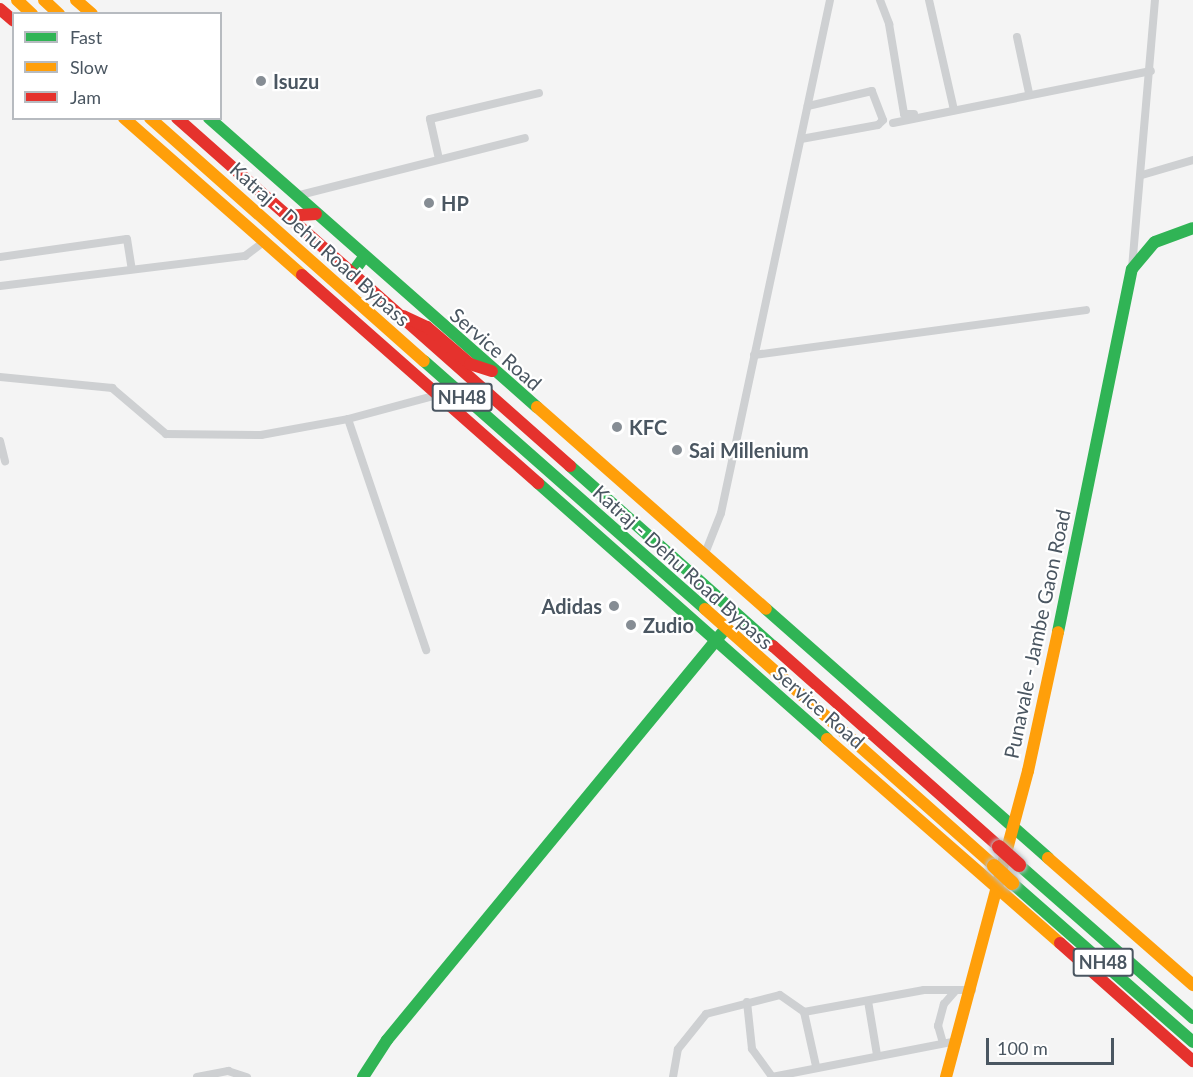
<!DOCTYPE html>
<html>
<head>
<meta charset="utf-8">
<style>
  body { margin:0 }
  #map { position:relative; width:1193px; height:1077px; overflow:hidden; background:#f4f4f4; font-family:Lato,sans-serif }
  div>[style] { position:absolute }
  .street>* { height:8px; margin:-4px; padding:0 4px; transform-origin:4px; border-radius:4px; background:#ced0d2 }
  .fast>* { height:12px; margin:-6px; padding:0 6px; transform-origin:6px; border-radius:6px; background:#30b455 }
  .slow>* { height:12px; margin:-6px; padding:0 6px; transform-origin:6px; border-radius:6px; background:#ff9f0a }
  .jam>* { height:12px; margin:-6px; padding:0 6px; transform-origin:6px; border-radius:6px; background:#e5322d }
  .bridges { filter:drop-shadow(0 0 2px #b9bec3) drop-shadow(0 0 2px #b9bec3) }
  .slow-bridge>* { height:14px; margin:-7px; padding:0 7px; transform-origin:7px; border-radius:7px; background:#ff9f0a }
  .jam-bridge>* { height:14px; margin:-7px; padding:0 7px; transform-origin:7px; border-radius:7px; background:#e5322d }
  .dots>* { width:16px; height:16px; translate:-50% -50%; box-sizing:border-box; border:3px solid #fff; border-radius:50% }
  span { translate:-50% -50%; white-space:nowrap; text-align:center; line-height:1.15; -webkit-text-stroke:4.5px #fff; paint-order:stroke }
  .shield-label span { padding:2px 4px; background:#fff; border:2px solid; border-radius:4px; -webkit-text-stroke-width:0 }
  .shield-label { font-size:18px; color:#4a5661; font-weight:700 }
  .poi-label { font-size:20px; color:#4a5661; font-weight:700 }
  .left { translate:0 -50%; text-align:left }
  .right { translate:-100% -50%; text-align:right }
  .street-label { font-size:20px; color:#4a5661 }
  .legend { position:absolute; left:12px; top:12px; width:210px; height:108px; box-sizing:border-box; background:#fff; border:2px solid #b7bbc0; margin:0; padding:8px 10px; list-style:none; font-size:18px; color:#4a5661 }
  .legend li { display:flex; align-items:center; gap:12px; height:30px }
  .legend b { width:30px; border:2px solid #b7bbc0 }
  .scale { position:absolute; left:986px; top:1038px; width:128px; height:27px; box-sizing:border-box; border:3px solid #4a5661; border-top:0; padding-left:8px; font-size:18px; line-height:21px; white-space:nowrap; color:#4a5661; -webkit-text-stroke:4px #fff; paint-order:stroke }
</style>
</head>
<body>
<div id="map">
  <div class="street">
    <div style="left:880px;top:0;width:26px;rotate:69deg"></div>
    <div style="left:889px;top:24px;width:91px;rotate:80.5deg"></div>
    <div style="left:904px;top:114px;width:10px"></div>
    <div style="left:929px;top:0;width:113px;rotate:77.2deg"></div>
    <div style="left:1017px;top:37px;width:57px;rotate:77.9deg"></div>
    <div style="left:893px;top:123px;width:263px;rotate:-11.4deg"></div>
    <div style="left:801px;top:139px;width:78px;rotate:-10.3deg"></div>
    <div style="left:878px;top:125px;width:7px;rotate:-45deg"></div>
    <div style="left:883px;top:120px;width:31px;rotate:-111deg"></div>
    <div style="left:872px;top:91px;width:66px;rotate:166.8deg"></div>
    <div style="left:439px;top:159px;width:41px;rotate:-102.7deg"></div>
    <div style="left:430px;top:119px;width:112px;rotate:-13.4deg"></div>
    <div style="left:1142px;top:175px;width:53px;rotate:-16.4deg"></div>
    <div style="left:296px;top:196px;width:236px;rotate:-14.2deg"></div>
    <div style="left:0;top:257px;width:128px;rotate:-8.1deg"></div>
    <div style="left:127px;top:239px;width:30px;rotate:81deg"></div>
    <div style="left:1132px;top:268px;width:269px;rotate:-85.1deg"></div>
    <div style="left:0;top:286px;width:247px;rotate:-7deg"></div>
    <div style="left:245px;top:256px;width:21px;rotate:-37deg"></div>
    <div style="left:754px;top:355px;width:335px;rotate:-7.7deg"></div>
    <div style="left:0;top:377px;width:113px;rotate:5.6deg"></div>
    <div style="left:112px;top:388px;width:71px;rotate:40.4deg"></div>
    <div style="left:166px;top:434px;width:95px;rotate:0.6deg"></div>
    <div style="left:261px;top:435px;width:88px;rotate:-10.4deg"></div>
    <div style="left:348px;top:419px;width:88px;rotate:-15.1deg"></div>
    <div style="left:348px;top:419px;width:244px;rotate:71.3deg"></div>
    <div style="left:0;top:441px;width:21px;rotate:76deg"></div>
    <div style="left:704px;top:556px;width:46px;rotate:-68.4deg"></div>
    <div style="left:721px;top:513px;width:524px;rotate:-78deg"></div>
    <div style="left:868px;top:1001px;width:55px;rotate:80.5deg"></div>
    <div style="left:747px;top:1002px;width:47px;rotate:83.9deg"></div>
    <div style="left:752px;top:1049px;width:34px;rotate:54deg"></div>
    <div style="left:804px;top:1012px;width:122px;rotate:-10.4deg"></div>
    <div style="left:924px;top:990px;width:48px"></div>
    <div style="left:943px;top:1043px;width:18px;rotate:-106deg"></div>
    <div style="left:938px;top:1026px;width:23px;rotate:-75deg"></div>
    <div style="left:944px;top:1004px;width:18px;rotate:-49deg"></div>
    <div style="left:197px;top:1077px;width:32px;rotate:-11deg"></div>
    <div style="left:228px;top:1071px;width:20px;rotate:18deg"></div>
    <div style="left:673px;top:1077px;width:28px;rotate:-80deg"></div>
    <div style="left:678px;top:1049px;width:45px;rotate:-51.3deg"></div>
    <div style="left:706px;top:1014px;width:76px;rotate:-14.4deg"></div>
    <div style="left:780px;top:995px;width:29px;rotate:35deg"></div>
    <div style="left:804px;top:1012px;width:55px;rotate:77.5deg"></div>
    <div style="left:772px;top:1077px;width:189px;rotate:-11deg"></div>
  </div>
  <div class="fast">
    <div style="left:209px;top:118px;width:437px;rotate:41.4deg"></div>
    <div style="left:351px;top:275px;width:22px;rotate:-54deg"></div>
    <div style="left:424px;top:361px;width:375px;rotate:41.4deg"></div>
    <div style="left:570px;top:466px;width:271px;rotate:41.6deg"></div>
    <div style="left:538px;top:483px;width:386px;rotate:41.5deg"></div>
    <div style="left:766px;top:609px;width:376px;rotate:41.4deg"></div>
    <div style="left:1058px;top:632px;width:370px;rotate:-78.5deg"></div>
    <div style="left:1132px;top:269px;width:35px;rotate:-50deg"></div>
    <div style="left:1155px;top:242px;width:40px;rotate:-20.2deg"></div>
    <div style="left:1019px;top:865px;width:232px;rotate:41.3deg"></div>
    <div style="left:1012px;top:883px;width:241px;rotate:41.3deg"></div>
    <div style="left:363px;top:1077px;width:44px;rotate:-57deg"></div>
    <div style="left:387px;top:1040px;width:527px;rotate:-50.54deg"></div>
  </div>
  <div class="slow">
    <div style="left:17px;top:0;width:21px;rotate:43deg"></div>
    <div style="left:44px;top:0;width:21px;rotate:43deg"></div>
    <div style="left:76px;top:0;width:21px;rotate:41deg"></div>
    <div style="left:124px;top:118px;width:237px;rotate:41.4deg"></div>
    <div style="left:150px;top:118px;width:366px;rotate:41.6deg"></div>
    <div style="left:537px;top:407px;width:305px;rotate:41.4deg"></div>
    <div style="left:705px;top:609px;width:387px;rotate:41.6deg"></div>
    <div style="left:827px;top:739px;width:310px;rotate:41.2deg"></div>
    <div style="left:1048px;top:858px;width:193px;rotate:41.2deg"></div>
    <div style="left:946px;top:1077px;width:317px;rotate:-75deg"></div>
    <div style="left:1028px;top:771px;width:142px;rotate:-77.8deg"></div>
  </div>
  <div class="jam">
    <div style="left:0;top:9px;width:18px;rotate:41deg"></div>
    <div style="left:177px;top:118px;width:525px;rotate:41.52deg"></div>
    <div style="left:286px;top:216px;width:30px;rotate:-4deg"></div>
    <div style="left:302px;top:275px;width:315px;rotate:41.4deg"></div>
    <div style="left:403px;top:316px;width:26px;rotate:25deg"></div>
    <div style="left:427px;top:327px;width:57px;rotate:40.7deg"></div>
    <div style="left:470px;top:364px;width:23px;rotate:18deg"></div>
    <div style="left:773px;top:646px;width:302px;rotate:41.6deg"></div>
    <div style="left:1060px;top:943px;width:178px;rotate:41.6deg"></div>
  </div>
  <div class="bridges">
    <div class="slow-bridge">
      <div style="left:994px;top:866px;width:25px;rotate:43deg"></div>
    </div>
    <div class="jam-bridge">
      <div style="left:999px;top:847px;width:27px;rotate:42deg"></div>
    </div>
  </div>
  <div class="dots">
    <div style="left:261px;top:81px;background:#868d94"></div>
    <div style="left:429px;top:203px;background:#868d94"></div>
    <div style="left:617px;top:427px;background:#868d94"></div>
    <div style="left:677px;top:450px;background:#868d94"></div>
    <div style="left:614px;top:606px;background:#868d94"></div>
    <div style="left:631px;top:625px;background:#868d94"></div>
  </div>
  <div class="shield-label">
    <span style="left:462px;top:397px">NH48</span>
    <span style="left:1103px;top:962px">NH48</span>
  </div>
  <div class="poi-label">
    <span class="left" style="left:273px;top:81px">Isuzu</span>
    <span class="left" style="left:441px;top:203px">HP</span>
    <span class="left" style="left:629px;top:427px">KFC</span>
    <span class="left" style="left:689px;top:450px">Sai Millenium</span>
    <span class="right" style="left:602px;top:606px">Adidas</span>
    <span class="left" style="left:643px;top:625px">Zudio</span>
  </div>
  <div class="street-label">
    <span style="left:320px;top:244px;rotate:42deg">Katraj - Dehu Road Bypass</span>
    <span style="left:496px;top:349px;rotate:41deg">Service Road</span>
    <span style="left:683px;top:567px;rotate:42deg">Katraj - Dehu Road Bypass</span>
    <span style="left:1037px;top:634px;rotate:-78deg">Punavale - Jambe Gaon Road</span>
    <span style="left:819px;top:707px;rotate:41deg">Service Road</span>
  </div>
  <ul class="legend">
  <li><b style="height:8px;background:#30b455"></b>Fast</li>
  <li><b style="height:8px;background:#ff9f0a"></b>Slow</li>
  <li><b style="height:8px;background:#e5322d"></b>Jam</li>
  </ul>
  <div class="scale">100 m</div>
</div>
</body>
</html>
